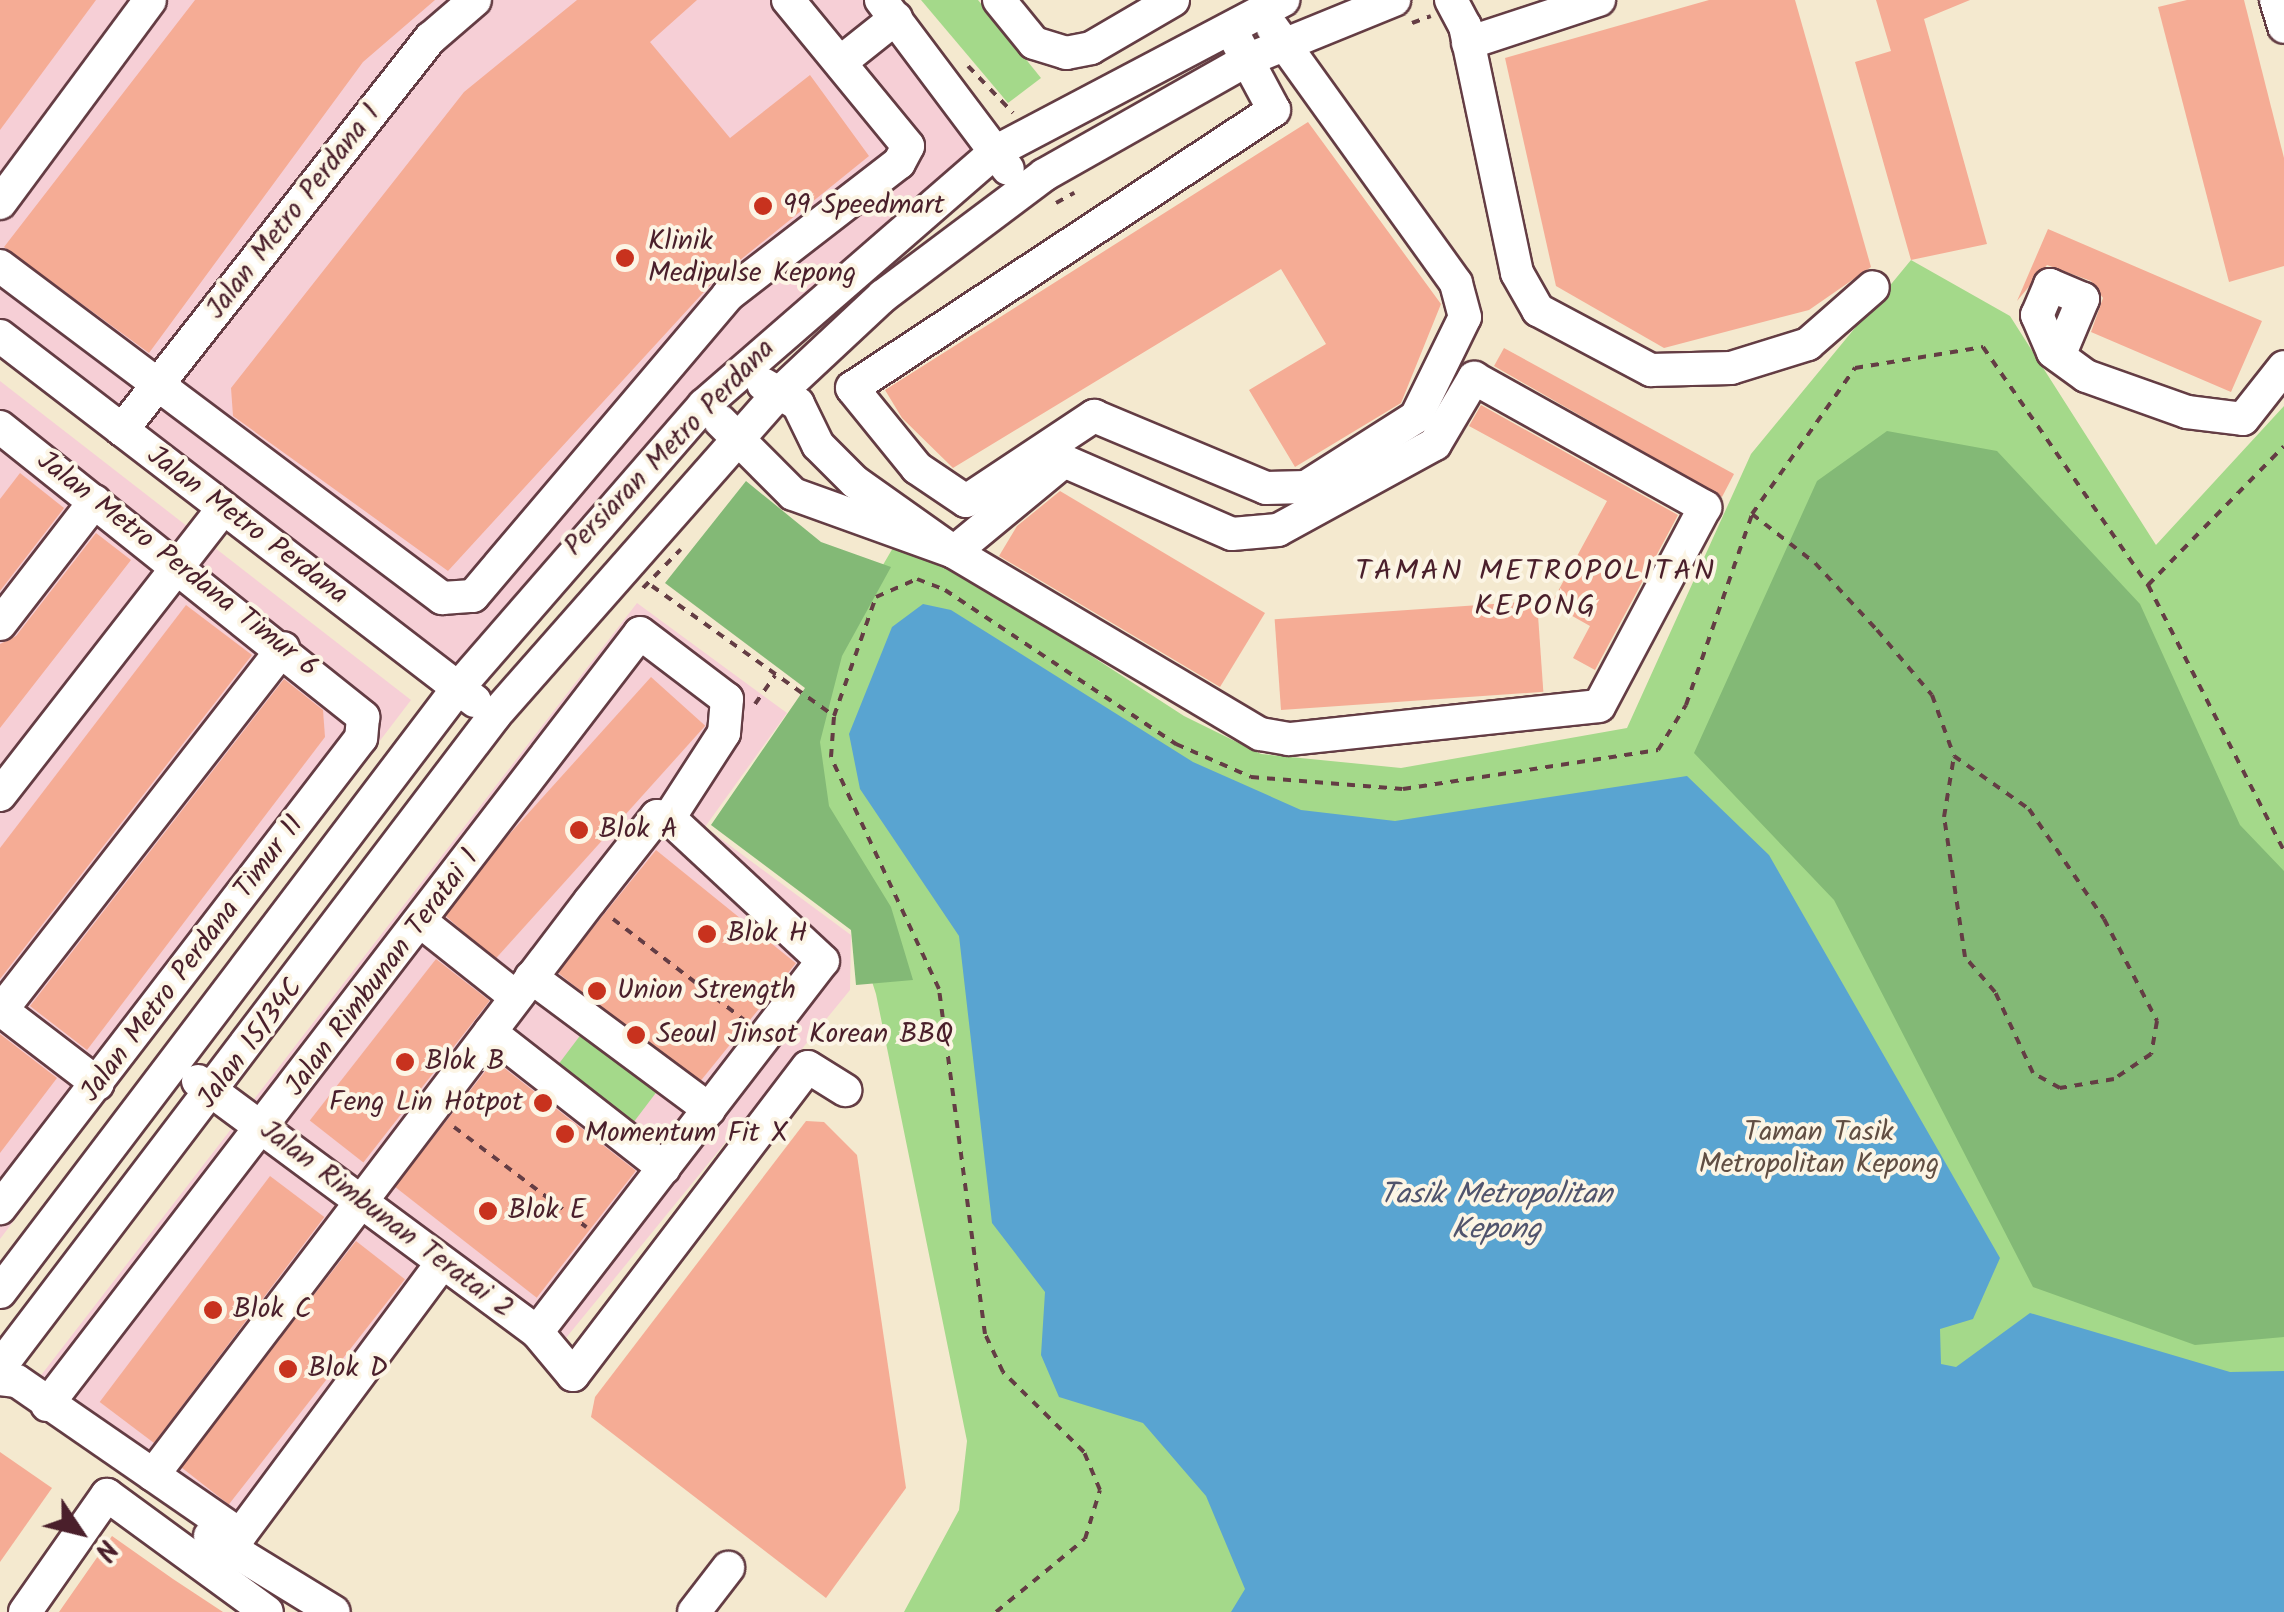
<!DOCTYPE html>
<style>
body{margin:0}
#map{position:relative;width:2284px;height:1612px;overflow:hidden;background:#f4e9cf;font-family:Kalam,sans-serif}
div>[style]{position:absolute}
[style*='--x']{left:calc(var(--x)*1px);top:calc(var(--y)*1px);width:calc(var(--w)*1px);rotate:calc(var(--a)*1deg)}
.built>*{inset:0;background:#f6cfd6}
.green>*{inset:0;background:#a4d98a;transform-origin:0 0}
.forest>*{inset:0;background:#83b976}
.water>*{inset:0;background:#59a4d1}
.building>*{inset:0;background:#f5ac95;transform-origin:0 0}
.path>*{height:4px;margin-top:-2px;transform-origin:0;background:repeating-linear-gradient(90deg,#643d44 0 8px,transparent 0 16px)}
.roads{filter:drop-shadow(2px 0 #643d44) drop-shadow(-2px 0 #643d44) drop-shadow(0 2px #643d44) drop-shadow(0 -2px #643d44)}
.minor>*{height:32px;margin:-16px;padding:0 16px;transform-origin:16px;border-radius:16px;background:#fff}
.dots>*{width:28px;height:28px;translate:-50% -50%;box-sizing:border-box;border:5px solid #fcf5e5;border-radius:50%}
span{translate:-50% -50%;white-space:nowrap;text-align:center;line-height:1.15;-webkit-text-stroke:8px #fcf5e5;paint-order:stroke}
.poi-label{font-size:28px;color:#4a1f2b}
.left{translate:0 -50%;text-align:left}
.right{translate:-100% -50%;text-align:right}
.street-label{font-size:28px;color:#4a1f2b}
.park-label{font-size:28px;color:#604e43}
.neighbourhood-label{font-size:30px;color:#4a1f2b;letter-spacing:2.5px}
.water-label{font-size:30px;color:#50546d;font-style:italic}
.north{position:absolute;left:30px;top:1482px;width:100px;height:100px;-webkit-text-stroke:8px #fcf5e5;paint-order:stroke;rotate:125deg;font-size:28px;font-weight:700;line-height:40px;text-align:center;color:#4a1f2b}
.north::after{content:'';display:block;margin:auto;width:35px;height:45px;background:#4a1f2b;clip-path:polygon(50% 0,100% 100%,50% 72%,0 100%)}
</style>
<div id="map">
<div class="built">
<i style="clip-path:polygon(0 0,864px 0,979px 150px,710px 378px,454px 672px,0 326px)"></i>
<i style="clip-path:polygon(0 381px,411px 700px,0 1239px)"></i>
<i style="clip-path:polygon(637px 603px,787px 713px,705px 827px,851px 935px,850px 990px,548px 1360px,446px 1287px,246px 1547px,25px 1396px)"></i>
</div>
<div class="green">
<i style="clip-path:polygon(921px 0,978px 0,1041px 78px,1008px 103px)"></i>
<i style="clip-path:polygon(1911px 260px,2010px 316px,2156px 545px,2284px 406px,2284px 1612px,904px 1612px,959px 1510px,967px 1441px,876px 994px,799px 756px,816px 680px,894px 546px,948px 563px,1184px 716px,1261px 754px,1401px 768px,1627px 728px,1751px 454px)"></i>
<i style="left:582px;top:1033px;width:95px;height:40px;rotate:37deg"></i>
</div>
<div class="forest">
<i style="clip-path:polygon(1887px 431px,1997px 451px,2140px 604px,2240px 825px,2284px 871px,2284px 1337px,2195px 1345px,2033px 1287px,1834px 900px,1694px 753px,1817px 481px)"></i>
<i style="clip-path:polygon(746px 481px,821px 542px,891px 567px,842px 656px,820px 742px,829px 806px,891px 907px,913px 980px,856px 985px,851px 930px,711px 825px,805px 688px,665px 583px)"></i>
</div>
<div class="water">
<i style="clip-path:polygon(923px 604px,951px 610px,1193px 762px,1301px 810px,1395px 821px,1687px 776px,1769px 855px,2000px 1258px,1973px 1319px,1940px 1329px,1941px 1364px,1956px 1367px,2030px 1313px,2230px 1372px,2284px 1371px,2284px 1612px,1231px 1612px,1245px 1589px,1206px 1496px,1143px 1423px,1059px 1397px,1041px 1355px,1045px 1292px,992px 1223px,959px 936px,860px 789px,849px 734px,892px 627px)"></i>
</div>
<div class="building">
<i style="clip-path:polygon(0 0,96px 0,0 130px)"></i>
<i style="clip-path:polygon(195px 0,435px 0,363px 62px,149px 353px,4px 247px)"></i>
<i style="clip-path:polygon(577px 0,697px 0,650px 42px,730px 138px,810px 75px,869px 156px,713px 282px,448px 571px,233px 416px,231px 388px,464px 92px)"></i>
<i style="clip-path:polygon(1709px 0,1795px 0,1871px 267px,1809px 310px,1664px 348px,1556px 286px,1505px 58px)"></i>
<i style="clip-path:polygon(1876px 0,1970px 0,1924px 19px,1987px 244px,1911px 260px,1855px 62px,1891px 51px)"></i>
<i style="clip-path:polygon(2187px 0,2244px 0,2284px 158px,2284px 266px,2229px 282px,2158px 7px)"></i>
<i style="clip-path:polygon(1308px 122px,1441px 304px,1401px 403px,1295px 467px,1249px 390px,1326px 344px,1281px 269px,953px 468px,902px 418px,885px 390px)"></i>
<i style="clip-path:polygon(2048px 229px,2262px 321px,2231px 392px,2091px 332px,2103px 298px,2091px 281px,2047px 265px,2017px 301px)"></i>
<i style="clip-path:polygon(1504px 348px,1734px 474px,1722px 497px,1494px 366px)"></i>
<i style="clip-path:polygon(1481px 405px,1678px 515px,1595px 670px,1573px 658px,1590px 626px,1551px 604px,1607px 501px,1469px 426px)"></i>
<i style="clip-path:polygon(20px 473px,64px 508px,0 591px,0 499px)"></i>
<i style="clip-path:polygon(1060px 491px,1265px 613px,1220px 687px,999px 556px,1017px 526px)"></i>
<i style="clip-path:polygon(96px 533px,131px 560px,0 728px,0 644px,16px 636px)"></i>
<i style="left:1537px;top:601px;width:91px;height:263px;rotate:86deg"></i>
<i style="clip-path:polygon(186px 605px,252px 655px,0 979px,0 848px)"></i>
<i style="left:651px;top:677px;width:73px;height:315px;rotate:42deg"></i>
<i style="clip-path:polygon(284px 679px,323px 710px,325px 737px,87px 1050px,30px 1006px)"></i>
<i style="left:656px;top:850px;width:180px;height:157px;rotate:39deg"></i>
<i style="left:436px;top:959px;width:68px;height:205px;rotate:38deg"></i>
<i style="clip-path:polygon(0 1034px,57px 1078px,0 1153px)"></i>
<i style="left:494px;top:1060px;width:180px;height:161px;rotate:38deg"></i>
<i style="clip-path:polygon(806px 1121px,824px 1122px,857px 1155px,906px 1488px,826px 1598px,591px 1417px,595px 1397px)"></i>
<i style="left:270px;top:1176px;width:68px;height:283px;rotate:37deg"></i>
<i style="left:356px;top:1241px;width:62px;height:286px;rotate:38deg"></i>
<i style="clip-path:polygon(0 1452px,52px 1488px,0 1562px)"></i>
<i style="clip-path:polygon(112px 1536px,173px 1579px,223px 1612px,59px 1612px)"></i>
</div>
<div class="path">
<i style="--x:1412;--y:23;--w:20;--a:-20"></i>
<i style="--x:968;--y:66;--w:65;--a:46.2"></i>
<i style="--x:1056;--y:203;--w:21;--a:-29"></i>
<i style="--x:1752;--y:514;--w:80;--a:37.9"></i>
<i style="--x:1815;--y:563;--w:91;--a:47.2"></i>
<i style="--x:1877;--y:630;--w:85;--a:49.8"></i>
<i style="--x:1932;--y:695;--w:65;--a:70.2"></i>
<i style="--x:1954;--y:756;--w:92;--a:35.2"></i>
<i style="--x:2029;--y:809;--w:133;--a:55.7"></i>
<i style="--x:2104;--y:919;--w:115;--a:62.5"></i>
<i style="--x:2157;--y:1021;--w:34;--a:100"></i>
<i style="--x:2151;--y:1054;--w:45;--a:146"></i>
<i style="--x:2114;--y:1079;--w:55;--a:170.5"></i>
<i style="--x:2060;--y:1088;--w:31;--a:-151"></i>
<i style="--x:2033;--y:1073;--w:89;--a:-115.1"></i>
<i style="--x:1995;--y:992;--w:46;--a:-130.6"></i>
<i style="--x:1965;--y:957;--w:142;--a:-98.5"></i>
<i style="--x:1944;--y:817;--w:62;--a:-80.7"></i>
<i style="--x:2148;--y:585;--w:299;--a:62.9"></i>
<i style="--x:652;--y:586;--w:224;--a:35.5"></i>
<i style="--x:643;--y:588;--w:54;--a:-45.7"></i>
<i style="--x:755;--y:704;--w:35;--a:-55"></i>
<i style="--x:613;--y:919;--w:165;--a:37.6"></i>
<i style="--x:454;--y:1127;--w:166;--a:37.1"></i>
<i style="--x:996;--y:1612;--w:115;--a:-39.4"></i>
<i style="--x:1085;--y:1539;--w:51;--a:-73"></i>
<i style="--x:1100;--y:1490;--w:41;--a:-112.8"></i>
<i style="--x:1084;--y:1452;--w:114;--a:-135.4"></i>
<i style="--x:1003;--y:1372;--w:42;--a:-115.3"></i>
<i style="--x:985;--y:1334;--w:348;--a:-97.6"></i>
<i style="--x:939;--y:989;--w:256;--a:-115"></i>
<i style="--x:831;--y:757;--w:41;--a:-85.8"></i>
<i style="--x:834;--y:716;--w:126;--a:-70.6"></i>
<i style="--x:876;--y:597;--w:45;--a:-23.7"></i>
<i style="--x:917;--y:579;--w:30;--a:21"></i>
<i style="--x:945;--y:590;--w:278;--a:33.7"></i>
<i style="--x:1176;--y:744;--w:82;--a:23.7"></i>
<i style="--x:1251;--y:777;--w:152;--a:4.5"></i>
<i style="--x:1403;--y:789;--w:258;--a:-8.7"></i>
<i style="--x:1658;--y:750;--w:53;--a:-58.1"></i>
<i style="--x:1686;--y:705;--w:202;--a:-70.9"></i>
<i style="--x:1752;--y:514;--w:179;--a:-54.8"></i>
<i style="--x:1855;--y:368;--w:130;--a:-9.3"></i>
<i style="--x:1983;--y:347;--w:290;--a:55.3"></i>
<i style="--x:2148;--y:585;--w:194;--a:-45.6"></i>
</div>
<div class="roads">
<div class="minor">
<i style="--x:881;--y:0;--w:211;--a:53.1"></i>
<i style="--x:999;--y:0;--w:55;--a:50.9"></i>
<i style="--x:1034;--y:43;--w:34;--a:17"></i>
<i style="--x:1066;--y:53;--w:25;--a:-11"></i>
<i style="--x:1091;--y:48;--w:95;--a:-30.3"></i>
<i style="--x:1451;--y:0;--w:30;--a:62"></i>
<i style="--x:1465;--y:26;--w:252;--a:78.1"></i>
<i style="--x:1517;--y:273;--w:43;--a:60.4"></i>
<i style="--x:1538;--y:310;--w:128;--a:28"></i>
<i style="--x:1651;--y:370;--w:80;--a:-1.4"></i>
<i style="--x:1731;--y:368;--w:81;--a:-17.3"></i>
<i style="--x:1808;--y:344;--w:86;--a:-41.2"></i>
<i style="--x:2276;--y:0;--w:28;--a:73"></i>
<i style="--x:1237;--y:41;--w:78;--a:61.8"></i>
<i style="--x:1274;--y:110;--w:505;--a:146.62"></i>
<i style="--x:852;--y:388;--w:103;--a:50.9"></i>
<i style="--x:917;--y:468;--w:59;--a:34"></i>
<i style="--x:966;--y:501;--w:154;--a:-33.6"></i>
<i style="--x:1094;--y:416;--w:186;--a:22.7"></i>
<i style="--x:1266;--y:488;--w:40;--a:-1.4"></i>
<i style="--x:1306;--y:487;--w:130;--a:-32.5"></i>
<i style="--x:1416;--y:417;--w:111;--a:-63.9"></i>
<i style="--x:1465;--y:317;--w:35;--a:-105"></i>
<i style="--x:1456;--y:283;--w:314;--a:-125.7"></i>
<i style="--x:1468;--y:43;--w:138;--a:-18.2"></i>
<i style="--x:842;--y:61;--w:69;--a:-38.5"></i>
<i style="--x:0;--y:203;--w:252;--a:-53.5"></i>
<i style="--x:0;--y:266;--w:553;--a:36.91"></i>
<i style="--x:442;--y:598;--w:31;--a:-4"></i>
<i style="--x:473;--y:596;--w:394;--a:-49.7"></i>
<i style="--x:728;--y:295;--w:216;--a:-37.7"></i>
<i style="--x:899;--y:163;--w:19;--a:-62"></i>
<i style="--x:908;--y:146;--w:189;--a:-129.4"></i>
<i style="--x:0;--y:336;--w:599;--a:37.54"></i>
<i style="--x:2059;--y:356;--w:62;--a:-67.2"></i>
<i style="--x:2083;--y:299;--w:36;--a:-157"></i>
<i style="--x:2050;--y:285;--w:33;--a:113"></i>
<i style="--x:2037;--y:315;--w:40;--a:66.6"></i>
<i style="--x:2053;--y:352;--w:41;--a:36"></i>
<i style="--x:2086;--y:376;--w:107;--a:19.6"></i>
<i style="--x:2187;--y:412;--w:56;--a:7.1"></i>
<i style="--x:2243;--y:419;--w:66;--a:-51.7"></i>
<i style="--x:1474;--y:378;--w:265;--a:29.2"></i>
<i style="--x:1705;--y:507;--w:225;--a:118"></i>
<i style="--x:1599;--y:706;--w:312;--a:173.9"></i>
<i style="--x:1289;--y:739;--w:29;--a:-170"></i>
<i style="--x:1260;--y:734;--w:356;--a:-149.3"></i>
<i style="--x:954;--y:552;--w:143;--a:-39.6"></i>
<i style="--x:1064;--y:461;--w:183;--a:23.5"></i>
<i style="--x:1232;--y:534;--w:46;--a:-5"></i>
<i style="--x:1278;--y:530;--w:179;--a:-28.7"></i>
<i style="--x:1435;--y:444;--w:77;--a:-59.4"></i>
<i style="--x:720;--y:421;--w:103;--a:45"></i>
<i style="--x:793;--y:494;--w:171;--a:19.8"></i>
<i style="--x:954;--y:552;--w:121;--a:-144.7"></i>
<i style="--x:855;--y:482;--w:52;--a:-135"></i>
<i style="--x:818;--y:445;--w:46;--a:-116"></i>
<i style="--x:798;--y:404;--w:40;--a:-150.3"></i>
<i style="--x:0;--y:427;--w:465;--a:38.6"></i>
<i style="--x:363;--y:717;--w:21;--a:95"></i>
<i style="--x:361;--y:738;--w:593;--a:127.53"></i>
<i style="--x:122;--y:430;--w:499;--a:-51.8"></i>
<i style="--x:431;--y:38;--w:58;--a:-40.8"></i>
<i style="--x:0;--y:624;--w:155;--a:-52.3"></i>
<i style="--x:0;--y:795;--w:363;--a:-52.1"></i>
<i style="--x:420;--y:921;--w:122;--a:38.4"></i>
<i style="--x:531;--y:977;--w:222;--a:36.6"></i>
<i style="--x:0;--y:1009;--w:123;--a:37.4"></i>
<i style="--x:0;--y:1012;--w:461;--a:-52.1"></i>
<i style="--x:490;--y:1032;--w:221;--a:38"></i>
<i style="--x:198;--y:1081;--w:422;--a:36.5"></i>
<i style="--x:537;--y:1332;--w:468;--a:-52.4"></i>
<i style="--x:823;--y:961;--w:210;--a:-137.1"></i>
<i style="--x:0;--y:1292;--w:758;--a:-52.83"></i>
<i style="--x:458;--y:688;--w:375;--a:-49"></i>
<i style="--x:704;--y:405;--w:386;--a:-41"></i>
<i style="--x:995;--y:152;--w:326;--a:-27.8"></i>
<i style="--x:537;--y:1332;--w:56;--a:50.1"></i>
<i style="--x:573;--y:1375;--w:387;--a:-52.7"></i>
<i style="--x:808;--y:1067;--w:44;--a:31.9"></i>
<i style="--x:0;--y:1367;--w:819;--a:-52.79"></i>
<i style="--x:495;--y:715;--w:424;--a:-48.6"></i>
<i style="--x:775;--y:397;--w:148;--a:-43.1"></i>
<i style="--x:883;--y:296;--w:201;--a:-36.9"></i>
<i style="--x:1044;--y:175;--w:233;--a:-29.5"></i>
<i style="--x:1247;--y:60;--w:159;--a:-22.2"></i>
<i style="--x:0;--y:1379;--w:17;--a:7"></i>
<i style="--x:17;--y:1381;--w:271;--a:34.6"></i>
<i style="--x:240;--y:1535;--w:339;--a:-53.4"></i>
<i style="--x:47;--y:1405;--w:973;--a:-52.47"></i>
<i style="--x:640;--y:633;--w:109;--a:37.2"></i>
<i style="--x:727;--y:699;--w:34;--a:95"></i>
<i style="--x:724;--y:733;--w:101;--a:122.9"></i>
<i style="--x:153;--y:1475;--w:721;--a:-52.72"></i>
<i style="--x:590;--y:901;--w:108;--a:-51.8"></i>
<i style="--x:657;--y:816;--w:12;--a:9"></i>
<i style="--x:210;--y:1536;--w:145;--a:31.5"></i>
<i style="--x:25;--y:1612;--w:143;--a:-55"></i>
<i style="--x:107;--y:1495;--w:198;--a:36.2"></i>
<i style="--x:694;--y:1612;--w:56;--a:-52.3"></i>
</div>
</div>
<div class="dots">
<i style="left:763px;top:206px;background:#c8321e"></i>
<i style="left:625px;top:258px;background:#c8321e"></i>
<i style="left:579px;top:830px;background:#c8321e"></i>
<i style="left:707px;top:934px;background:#c8321e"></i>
<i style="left:597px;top:991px;background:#c8321e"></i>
<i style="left:636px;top:1035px;background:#c8321e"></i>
<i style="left:405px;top:1062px;background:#c8321e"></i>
<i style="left:543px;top:1103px;background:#c8321e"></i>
<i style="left:565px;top:1134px;background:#c8321e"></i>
<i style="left:488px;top:1211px;background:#c8321e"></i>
<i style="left:213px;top:1310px;background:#c8321e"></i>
<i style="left:288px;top:1369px;background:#c8321e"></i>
</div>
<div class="poi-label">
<span class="left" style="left:783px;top:206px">99 Speedmart</span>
<span class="left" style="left:648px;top:258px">Klinik<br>Medipulse Kepong</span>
<span class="left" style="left:599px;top:830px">Blok A</span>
<span class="left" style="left:727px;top:934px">Blok H</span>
<span class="left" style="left:617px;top:991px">Union Strength</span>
<span class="left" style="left:656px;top:1035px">Seoul Jinsot Korean BBQ</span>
<span class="left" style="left:425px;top:1062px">Blok B</span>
<span class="right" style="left:523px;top:1103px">Feng Lin Hotpot</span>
<span class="left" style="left:585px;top:1134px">Momentum Fit X</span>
<span class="left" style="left:508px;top:1211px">Blok E</span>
<span class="left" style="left:233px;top:1310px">Blok C</span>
<span class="left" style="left:308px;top:1369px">Blok D</span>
</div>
<div class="street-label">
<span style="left:294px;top:212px;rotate:-52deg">Jalan Metro Perdana 1</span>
<span style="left:670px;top:448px;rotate:-46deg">Persiaran Metro Perdana</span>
<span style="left:247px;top:526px;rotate:37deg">Jalan Metro Perdana</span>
<span style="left:177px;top:565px;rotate:38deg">Jalan Metro Perdana Timur 6</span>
<span style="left:193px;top:959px;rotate:-53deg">Jalan Metro Perdana Timur 11</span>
<span style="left:383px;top:973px;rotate:-53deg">Jalan Rimbunan Teratai 1</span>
<span style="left:251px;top:1044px;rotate:-53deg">Jalan 15/34C</span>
<span style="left:386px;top:1220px;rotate:37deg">Jalan Rimbunan Teratai 2</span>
</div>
<div class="park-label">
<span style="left:1819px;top:1149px">Taman Tasik<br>Metropolitan Kepong</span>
</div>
<div class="neighbourhood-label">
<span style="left:1536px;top:589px">TAMAN METROPOLITAN<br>KEPONG</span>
</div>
<div class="water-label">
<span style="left:1496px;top:1212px">Tasik Metropolitan<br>Kepong</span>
</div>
<div class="north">N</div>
</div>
